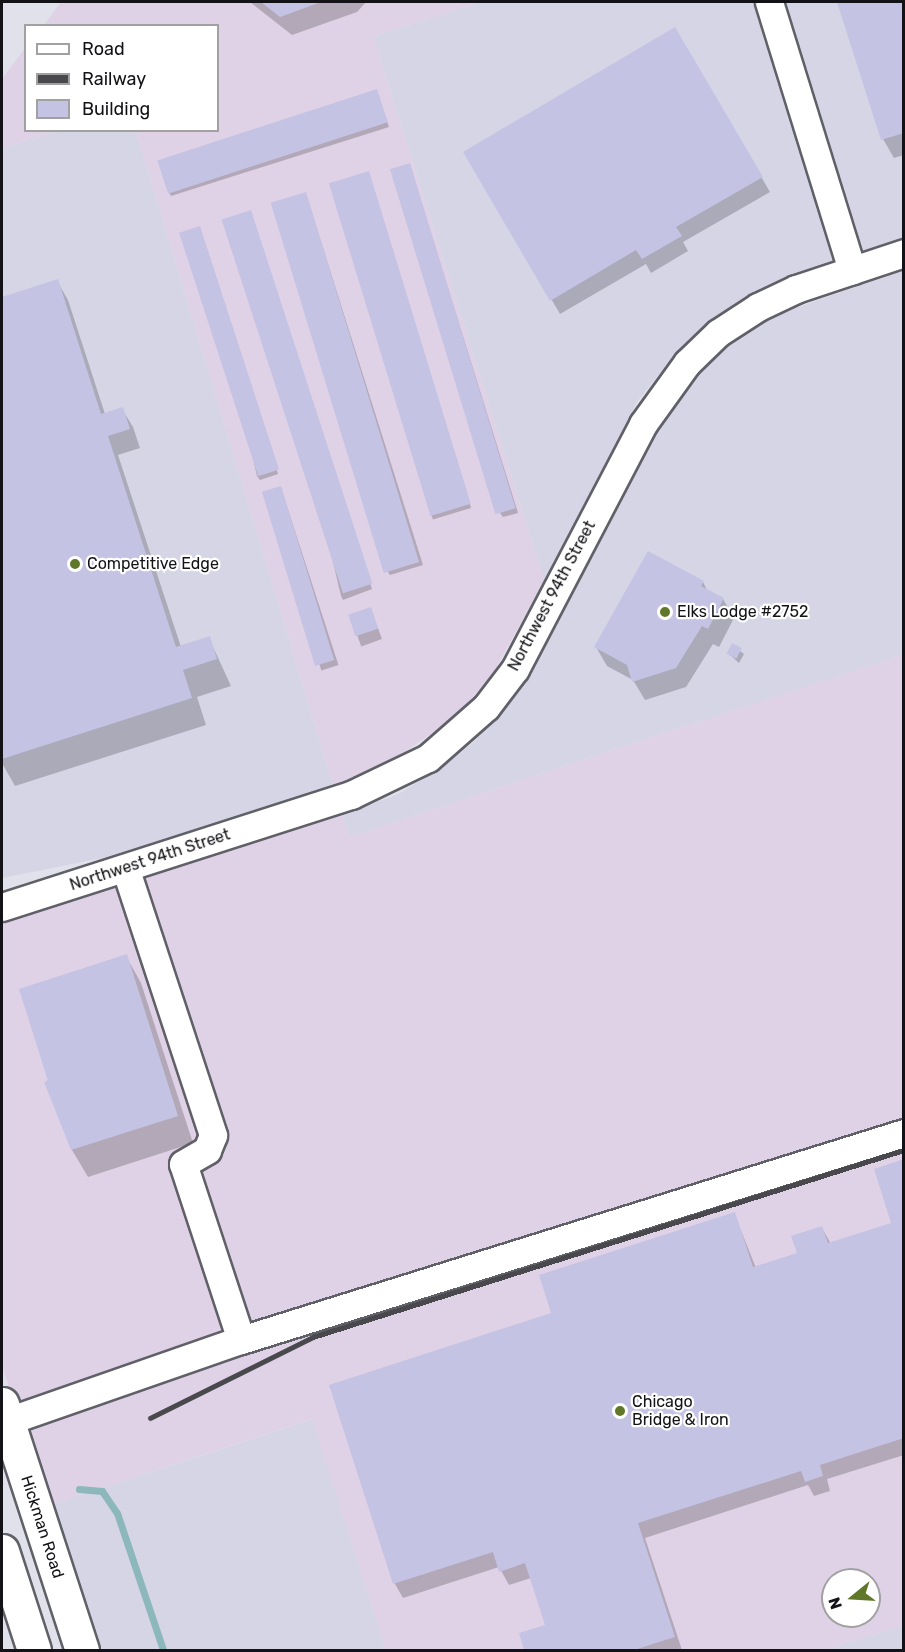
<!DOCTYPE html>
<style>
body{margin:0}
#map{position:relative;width:905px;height:1652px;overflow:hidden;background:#e1e1eb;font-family:Rubik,sans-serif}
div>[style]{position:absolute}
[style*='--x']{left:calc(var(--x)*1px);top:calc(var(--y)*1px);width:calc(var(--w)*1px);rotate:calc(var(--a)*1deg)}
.built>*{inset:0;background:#d5d5e6}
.industrial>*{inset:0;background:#e0d2e6}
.shadow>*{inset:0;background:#0003;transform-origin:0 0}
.stream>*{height:7px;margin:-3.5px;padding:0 3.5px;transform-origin:3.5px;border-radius:3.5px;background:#8cb7bb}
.building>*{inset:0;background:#c4c3e4;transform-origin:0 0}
.roads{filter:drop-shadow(2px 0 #606068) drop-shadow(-2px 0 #606068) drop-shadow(0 2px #606068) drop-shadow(0 -2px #606068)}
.minor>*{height:27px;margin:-13.5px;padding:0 13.5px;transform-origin:13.5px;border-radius:13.5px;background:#fff}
.major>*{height:33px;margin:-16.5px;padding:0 16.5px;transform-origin:16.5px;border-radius:16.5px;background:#fff}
.rail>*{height:4.5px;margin:-2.25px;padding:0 2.25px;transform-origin:2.25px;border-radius:2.25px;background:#48484d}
.dots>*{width:16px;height:16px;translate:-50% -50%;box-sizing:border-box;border:3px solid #fff;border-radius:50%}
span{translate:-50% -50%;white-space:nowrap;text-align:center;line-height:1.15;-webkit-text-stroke:4.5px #fff;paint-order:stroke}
.poi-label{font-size:16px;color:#131317}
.left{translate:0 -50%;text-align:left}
.street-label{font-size:16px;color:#131317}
.frame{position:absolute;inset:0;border:3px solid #131317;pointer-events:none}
.legend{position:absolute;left:24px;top:24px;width:195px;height:108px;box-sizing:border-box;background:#fff;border:2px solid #a1a1a2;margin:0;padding:8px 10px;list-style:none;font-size:18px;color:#131317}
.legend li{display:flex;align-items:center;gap:12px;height:30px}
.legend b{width:30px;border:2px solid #a1a1a2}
.north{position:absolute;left:821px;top:1568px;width:60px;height:60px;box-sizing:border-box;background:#fff;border:2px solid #a1a1a2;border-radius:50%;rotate:252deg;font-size:16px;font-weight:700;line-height:24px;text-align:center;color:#131317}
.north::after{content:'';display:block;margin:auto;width:21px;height:27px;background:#607729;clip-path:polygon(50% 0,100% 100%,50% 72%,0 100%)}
</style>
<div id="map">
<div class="built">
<i style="clip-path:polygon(480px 2px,903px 2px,903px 238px,781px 279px,753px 292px,698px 331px,674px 355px,637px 402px,544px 580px,373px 36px)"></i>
<i style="clip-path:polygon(58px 131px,136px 131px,333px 785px,107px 857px,2px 878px,2px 148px)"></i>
<i style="clip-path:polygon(903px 271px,903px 655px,349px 837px,342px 815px,398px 794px,442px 768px,474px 742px,519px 692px,665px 417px,695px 377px,735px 341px,778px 314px)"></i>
<i style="clip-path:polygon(313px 1419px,386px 1650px,96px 1650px,47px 1506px)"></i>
<i style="clip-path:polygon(903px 1625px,903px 1650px,826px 1650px)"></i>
</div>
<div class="industrial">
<i style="clip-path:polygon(61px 2px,480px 2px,373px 36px,544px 580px,495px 670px,458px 715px,399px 756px,345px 781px,333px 785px,136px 131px,218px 130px,218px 26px,43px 26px)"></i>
<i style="clip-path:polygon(25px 48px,26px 130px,58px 131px,2px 148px,2px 79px)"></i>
<i style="clip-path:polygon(evenodd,903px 655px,903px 1625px,826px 1650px,386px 1650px,312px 1419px,47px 1506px,2px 1365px,2px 923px,342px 815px,349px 837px,903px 655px,833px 1580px,869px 1580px,869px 1616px,833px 1616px,833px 1580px)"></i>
</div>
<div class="shadow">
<i style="clip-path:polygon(250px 2px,366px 2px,357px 12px,292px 35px)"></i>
<i style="clip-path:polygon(839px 2px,904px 2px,904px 155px,894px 158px,883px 139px)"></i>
<i style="clip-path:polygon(675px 29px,770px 192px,683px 242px,688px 251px,651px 273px,646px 264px,560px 314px,465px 152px)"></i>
<i style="clip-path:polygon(378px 95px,389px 127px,171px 196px,169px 192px)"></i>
<i style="clip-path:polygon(411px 169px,518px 513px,503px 517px,500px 513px)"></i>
<i style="left:370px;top:177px;width:346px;height:40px;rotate:73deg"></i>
<i style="clip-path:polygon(306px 194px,423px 565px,390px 575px,387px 571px)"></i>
<i style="clip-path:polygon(250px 211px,372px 589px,343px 600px,341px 596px)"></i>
<i style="clip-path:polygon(201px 232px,278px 474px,260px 480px,257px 476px)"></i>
<i style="clip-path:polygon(57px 281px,68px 300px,105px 414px,122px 409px,133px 427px,140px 448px,118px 455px,181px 647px,209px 638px,231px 686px,197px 697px,206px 725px,15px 786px,2px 763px,2px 299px)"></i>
<i style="left:281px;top:488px;width:186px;height:18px;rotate:72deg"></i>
<i style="clip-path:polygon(703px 582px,708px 592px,723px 599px,734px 618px,719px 647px,713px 644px,686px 687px,645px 700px,633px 680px,607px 666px,596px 647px)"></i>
<i style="left:371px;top:609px;width:32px;height:22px;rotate:70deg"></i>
<i style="clip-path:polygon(732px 645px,744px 654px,739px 663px,728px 653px)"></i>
<i style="clip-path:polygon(126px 956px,141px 983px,193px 1143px,88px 1177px,72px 1150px,46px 1083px)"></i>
<i style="clip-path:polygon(904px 1161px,904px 1455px,827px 1479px,830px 1491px,814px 1496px,808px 1485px,645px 1538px,682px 1650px,526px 1650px,521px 1634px,547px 1626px,531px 1578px,509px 1585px,499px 1567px,403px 1598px,395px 1584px,331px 1386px,553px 1314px,734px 1213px,756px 1268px,799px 1254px,822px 1228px,831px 1244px,893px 1224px)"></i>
</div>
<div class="stream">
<i style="--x:79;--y:1489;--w:23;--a:5"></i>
<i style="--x:102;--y:1491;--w:27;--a:56"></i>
<i style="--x:117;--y:1513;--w:145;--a:71.4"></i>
</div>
<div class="building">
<i style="clip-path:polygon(261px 2px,321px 2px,280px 17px)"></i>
<i style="clip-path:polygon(837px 2px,904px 2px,904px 133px,881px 140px)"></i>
<i style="clip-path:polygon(675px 27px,763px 177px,676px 227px,682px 236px,642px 259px,636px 250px,550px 301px,463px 152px)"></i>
<i style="left:377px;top:89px;width:35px;height:231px;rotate:72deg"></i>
<i style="left:410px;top:163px;width:361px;height:21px;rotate:73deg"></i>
<i style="left:369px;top:171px;width:348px;height:42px;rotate:73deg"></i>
<i style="left:306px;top:192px;width:387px;height:37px;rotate:73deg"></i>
<i style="left:251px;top:210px;width:393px;height:31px;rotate:72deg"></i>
<i style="left:200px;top:226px;width:256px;height:22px;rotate:72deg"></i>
<i style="clip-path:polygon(58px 279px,101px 414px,123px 407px,130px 429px,108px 436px,176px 647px,210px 636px,217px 659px,183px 670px,192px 698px,2px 759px,2px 297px)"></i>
<i style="left:281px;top:486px;width:182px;height:20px;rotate:73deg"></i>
<i style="clip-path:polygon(648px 551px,704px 581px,701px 586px,724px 598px,708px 629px,702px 626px,676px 668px,632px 682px,627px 665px,594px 647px)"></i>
<i style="left:371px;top:607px;width:23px;height:24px;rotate:72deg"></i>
<i style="left:732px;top:643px;width:11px;height:12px;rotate:27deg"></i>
<i style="clip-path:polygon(127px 954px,178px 1116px,71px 1150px,44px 1082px,48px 1081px,19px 989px)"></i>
<i style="clip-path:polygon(904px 1159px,904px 1438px,820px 1465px,823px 1476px,805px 1482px,801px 1471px,638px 1523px,675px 1637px,634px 1650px,524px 1650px,519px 1633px,545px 1625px,525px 1563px,499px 1572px,493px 1552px,393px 1584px,329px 1385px,551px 1313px,539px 1275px,735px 1212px,753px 1267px,797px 1253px,791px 1236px,822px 1226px,828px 1243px,891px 1223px,874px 1169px)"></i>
</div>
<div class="roads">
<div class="minor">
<i style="--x:769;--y:2;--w:281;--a:72.8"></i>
<i style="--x:2;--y:907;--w:367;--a:-17.8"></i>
<i style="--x:351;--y:795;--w:85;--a:-25.7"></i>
<i style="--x:428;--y:758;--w:77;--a:-41.3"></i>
<i style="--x:486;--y:707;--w:48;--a:-52.7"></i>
<i style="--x:515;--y:669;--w:276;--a:-62.4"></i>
<i style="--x:643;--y:424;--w:75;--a:-54.2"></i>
<i style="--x:687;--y:363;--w:43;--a:-44.1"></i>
<i style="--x:718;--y:333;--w:48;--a:-33"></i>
<i style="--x:758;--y:307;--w:42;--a:-25.3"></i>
<i style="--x:796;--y:289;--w:114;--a:-18.4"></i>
<i style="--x:241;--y:1340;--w:695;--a:-17.34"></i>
<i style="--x:2;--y:1423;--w:253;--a:-19.2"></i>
<i style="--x:241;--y:1340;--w:185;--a:-108.2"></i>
<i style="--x:183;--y:1164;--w:28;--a:-30"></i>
<i style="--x:207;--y:1150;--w:16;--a:-68"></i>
<i style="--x:213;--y:1135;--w:281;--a:-108.2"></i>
</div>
<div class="major">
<i style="--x:2;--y:1404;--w:259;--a:72"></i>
<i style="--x:2;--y:1551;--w:104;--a:72.1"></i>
</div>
</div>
<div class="rail">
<i style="--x:150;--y:1418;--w:182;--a:-26.4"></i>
<i style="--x:313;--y:1337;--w:620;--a:-17.56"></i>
</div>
<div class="dots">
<i style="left:75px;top:564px;background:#607729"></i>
<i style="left:665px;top:612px;background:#607729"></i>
<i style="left:620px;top:1411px;background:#607729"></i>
</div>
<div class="poi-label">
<span class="left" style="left:87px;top:564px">Competitive Edge</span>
<span class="left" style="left:677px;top:612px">Elks Lodge #2752</span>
<span class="left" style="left:632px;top:1411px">Chicago<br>Bridge &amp; Iron</span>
</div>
<div class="street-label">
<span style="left:552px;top:596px;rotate:-62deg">Northwest 94th Street</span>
<span style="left:150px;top:860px;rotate:-18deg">Northwest 94th Street</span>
<span style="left:42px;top:1527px;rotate:72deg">Hickman Road</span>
</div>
<div class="frame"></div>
<ul class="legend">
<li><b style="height:8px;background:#fff"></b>Road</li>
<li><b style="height:8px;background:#48484d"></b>Railway</li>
<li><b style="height:16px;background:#c4c3e4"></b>Building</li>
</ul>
<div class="north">N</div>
</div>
